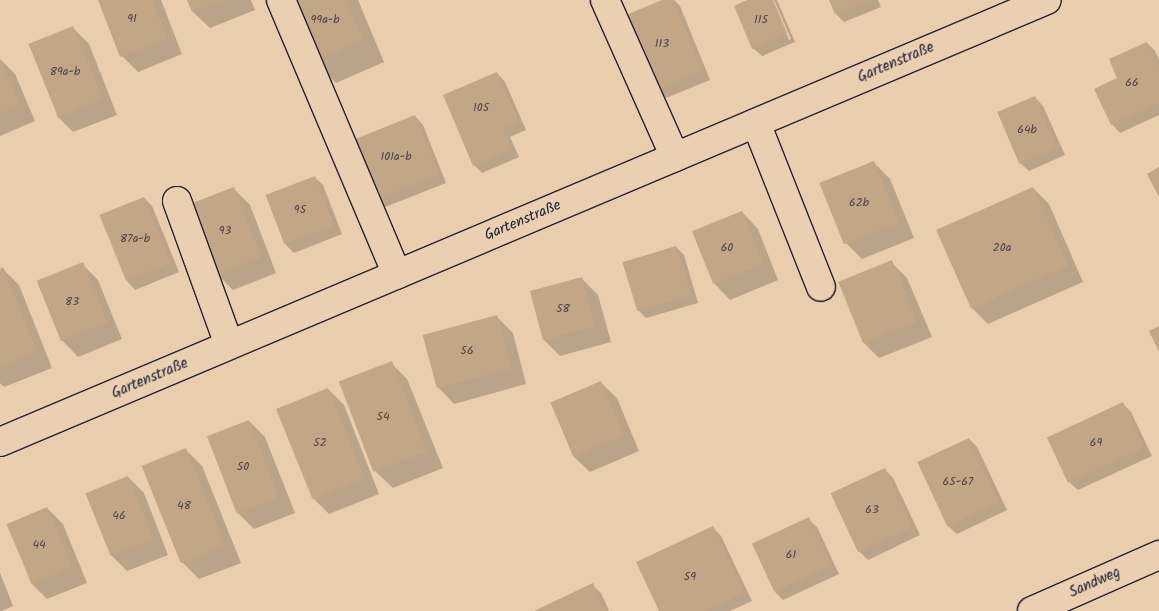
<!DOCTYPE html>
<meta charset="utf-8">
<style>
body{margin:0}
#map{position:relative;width:1159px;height:611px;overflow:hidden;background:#e9cdac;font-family:Kalam,sans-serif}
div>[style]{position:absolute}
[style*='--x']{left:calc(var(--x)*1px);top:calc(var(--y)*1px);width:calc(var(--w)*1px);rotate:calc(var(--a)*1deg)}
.shadow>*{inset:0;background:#0003}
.building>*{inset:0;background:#c3a686;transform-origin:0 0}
.roads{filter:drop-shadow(1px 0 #22223b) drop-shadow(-1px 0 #22223b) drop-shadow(0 1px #22223b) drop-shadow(0 -1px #22223b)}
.minor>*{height:28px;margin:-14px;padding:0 14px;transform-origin:14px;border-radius:14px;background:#ead0b1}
span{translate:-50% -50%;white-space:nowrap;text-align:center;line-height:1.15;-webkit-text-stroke:4px #ead0b1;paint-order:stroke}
.number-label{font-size:12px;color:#4a434e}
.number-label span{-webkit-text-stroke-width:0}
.street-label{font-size:15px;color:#22223b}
</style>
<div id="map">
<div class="shadow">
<i style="clip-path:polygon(101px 0,161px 0,182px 54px,138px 72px,122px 56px)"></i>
<i style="clip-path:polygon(189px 0,251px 0,255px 10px,210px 28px,193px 12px)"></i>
<i style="clip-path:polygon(288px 0,358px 0,384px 62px,336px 83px,314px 61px)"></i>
<i style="clip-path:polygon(665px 0,674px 0,680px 6px,710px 80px,661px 100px,653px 92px)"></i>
<i style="clip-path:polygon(750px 0,772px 0,789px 40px,791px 39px,774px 0,777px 0,795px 42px,762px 56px,753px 48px)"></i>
<i style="clip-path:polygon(831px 0,878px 0,881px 7px,844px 22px,836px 14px)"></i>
<i style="clip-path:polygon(73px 28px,89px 44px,117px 115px,73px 132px,57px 116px)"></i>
<i style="clip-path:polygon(1147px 43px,1155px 51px,1159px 60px,1159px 115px,1120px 133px,1112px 124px,1119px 79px)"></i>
<i style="clip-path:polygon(0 59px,15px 74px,35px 121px,0 136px)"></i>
<i style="clip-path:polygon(497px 73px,505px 82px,526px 130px,510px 137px,519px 157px,482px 173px,474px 165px)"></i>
<i style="clip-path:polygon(1035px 97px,1043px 106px,1065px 155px,1029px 171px,1020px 163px,999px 113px)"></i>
<i style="clip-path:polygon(415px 116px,423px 125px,446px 183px,385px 207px,377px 199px)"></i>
<i style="clip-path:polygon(874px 163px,890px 179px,914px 238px,862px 259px,846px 243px)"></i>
<i style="clip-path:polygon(314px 177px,323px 185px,342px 234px,294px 253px,286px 245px)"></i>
<i style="clip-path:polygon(1033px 188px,1049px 204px,1083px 282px,988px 324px,972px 308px)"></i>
<i style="clip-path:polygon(234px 189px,250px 205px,276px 273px,233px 290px,217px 274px)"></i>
<i style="clip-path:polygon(144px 198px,152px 206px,179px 272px,135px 290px,127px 281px)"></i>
<i style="clip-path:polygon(742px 212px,758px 229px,778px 280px,730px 300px,714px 283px)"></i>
<i style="clip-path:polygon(676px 247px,684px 255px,698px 303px,646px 318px,638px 310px,624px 262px)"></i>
<i style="clip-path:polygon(891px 262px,907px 278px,932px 337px,879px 358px,863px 342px)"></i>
<i style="clip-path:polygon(82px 264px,98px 280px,122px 339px,78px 357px,62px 340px)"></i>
<i style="clip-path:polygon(3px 269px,19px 285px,52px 368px,4px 387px,0 383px,0 270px)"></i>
<i style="clip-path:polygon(582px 279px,598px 295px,611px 342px,560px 356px,544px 340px,531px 293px)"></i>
<i style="clip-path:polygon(497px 317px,513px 333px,526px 384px,454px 404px,438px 387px)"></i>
<i style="clip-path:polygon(391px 363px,407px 379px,443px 468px,393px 488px,376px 472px)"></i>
<i style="clip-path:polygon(600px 382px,617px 398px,639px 451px,590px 472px,573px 456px,552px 403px)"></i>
<i style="clip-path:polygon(328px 389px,344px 405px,379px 494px,329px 514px,313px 498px)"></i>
<i style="clip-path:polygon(1123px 404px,1131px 412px,1152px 456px,1078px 490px,1069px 482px)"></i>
<i style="clip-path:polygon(249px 421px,265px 437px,295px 513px,254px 529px,238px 513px,209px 437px)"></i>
<i style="clip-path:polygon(969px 439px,977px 447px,1007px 510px,957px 534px,948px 526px)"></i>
<i style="clip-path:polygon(186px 450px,202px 466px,241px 563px,199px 579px,183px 563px)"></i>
<i style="clip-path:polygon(885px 470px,893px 478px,920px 535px,868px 560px,860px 552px,833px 495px)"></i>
<i style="clip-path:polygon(128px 477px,144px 493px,168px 555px,127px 571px,111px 555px)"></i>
<i style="clip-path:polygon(47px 508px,63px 524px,87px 583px,47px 599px,31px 583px,8px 524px)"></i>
<i style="clip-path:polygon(808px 519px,817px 527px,839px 574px,783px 600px,775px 592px)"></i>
<i style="clip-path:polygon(713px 528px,721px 536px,752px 601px,730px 611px,661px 611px)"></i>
<i style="clip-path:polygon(0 573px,13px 606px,2px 611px,0 611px)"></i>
<i style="clip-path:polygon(592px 585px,601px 593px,609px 611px,537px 611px)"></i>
</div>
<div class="building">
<i style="clip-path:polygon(98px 0,152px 0,167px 38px,120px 57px)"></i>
<i style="clip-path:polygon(187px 0,223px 0,192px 12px)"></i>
<i style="clip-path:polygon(287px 0,346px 0,363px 40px,313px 61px)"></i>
<i style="clip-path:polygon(662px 0,673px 0,703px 71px,652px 92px,621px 17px)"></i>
<i style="clip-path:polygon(747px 0,773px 0,787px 33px,752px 49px,734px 6px)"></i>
<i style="clip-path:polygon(829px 0,871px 0,835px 14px)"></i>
<i style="left:73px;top:26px;width:79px;height:48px;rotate:68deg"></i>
<i style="clip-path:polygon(1147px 42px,1159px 67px,1159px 103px,1111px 125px,1094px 89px,1117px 78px,1109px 59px)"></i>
<i style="clip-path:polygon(0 59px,20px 105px,0 113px)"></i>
<i style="clip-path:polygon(497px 72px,519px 122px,503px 128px,511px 149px,473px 166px,443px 95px)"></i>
<i style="left:1035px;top:96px;width:56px;height:41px;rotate:67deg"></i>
<i style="left:415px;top:115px;width:64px;height:67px;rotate:68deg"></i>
<i style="left:874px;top:161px;width:66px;height:59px;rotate:68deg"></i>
<i style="clip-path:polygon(1159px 167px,1159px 197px,1147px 174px)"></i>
<i style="left:315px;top:176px;width:53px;height:53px;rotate:69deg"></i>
<i style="left:234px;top:187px;width:75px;height:48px;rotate:69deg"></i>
<i style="left:1033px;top:187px;width:86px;height:106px;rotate:66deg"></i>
<i style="left:144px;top:197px;width:71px;height:48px;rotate:68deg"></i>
<i style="left:742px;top:211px;width:57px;height:54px;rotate:68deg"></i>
<i style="left:676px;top:246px;width:51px;height:56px;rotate:73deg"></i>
<i style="left:892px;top:260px;width:66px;height:58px;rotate:68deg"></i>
<i style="left:83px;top:262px;width:65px;height:50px;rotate:68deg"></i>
<i style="clip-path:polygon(3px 267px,37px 352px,0 367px,0 269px)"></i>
<i style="left:582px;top:277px;width:51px;height:54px;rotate:75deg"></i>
<i style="left:497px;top:315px;width:55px;height:77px;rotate:75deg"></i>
<i style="clip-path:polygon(1159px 326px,1159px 352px,1149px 331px)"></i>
<i style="left:392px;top:361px;width:97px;height:57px;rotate:69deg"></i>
<i style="left:601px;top:381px;width:59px;height:55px;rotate:67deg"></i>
<i style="left:328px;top:388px;width:97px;height:56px;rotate:68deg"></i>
<i style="left:1123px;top:402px;width:50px;height:84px;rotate:65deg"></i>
<i style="left:249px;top:420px;width:83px;height:45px;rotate:69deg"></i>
<i style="left:969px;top:438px;width:71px;height:57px;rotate:65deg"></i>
<i style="left:186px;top:448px;width:105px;height:48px;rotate:68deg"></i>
<i style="left:885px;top:468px;width:65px;height:60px;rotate:65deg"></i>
<i style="left:128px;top:476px;width:68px;height:46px;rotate:68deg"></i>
<i style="left:47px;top:507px;width:65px;height:44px;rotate:67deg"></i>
<i style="left:809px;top:517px;width:53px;height:63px;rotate:65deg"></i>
<i style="clip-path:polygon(713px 526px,744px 593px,705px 611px,659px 611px,636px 562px)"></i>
<i style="clip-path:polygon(593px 583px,606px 611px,534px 611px)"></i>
</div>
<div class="roads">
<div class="minor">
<i style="--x:281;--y:0;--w:298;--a:67.1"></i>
<i style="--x:605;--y:0;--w:172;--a:66"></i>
<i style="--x:756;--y:123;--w:176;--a:68.4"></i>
<i style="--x:177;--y:201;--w:153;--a:70.1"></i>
<i style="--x:0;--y:442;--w:1136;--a:-22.89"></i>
<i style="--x:1032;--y:611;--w:139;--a:-23.8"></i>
</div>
</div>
<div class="number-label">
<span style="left:132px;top:19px">91</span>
<span style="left:325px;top:20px">99a-b</span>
<span style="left:761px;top:20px">115</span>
<span style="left:662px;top:44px">113</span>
<span style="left:65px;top:72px">89a-b</span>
<span style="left:1132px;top:83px">66</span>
<span style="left:481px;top:108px">105</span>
<span style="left:1027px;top:130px">64b</span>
<span style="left:396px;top:157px">101a-b</span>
<span style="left:859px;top:203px">62b</span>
<span style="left:300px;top:210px">95</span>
<span style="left:225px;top:231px">93</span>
<span style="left:135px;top:239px">87a-b</span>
<span style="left:727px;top:248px">60</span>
<span style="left:1002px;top:248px">20a</span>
<span style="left:72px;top:302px">83</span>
<span style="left:563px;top:309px">58</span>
<span style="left:467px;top:351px">56</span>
<span style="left:383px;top:417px">54</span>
<span style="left:320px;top:443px">52</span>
<span style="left:1096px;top:443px">69</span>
<span style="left:243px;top:467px">50</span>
<span style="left:958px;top:482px">65-67</span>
<span style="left:184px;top:506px">48</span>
<span style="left:872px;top:510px">63</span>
<span style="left:119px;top:516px">46</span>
<span style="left:39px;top:545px">44</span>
<span style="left:791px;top:555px">61</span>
<span style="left:690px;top:577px">59</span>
</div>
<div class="street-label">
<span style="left:896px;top:63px;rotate:-23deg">Gartenstraße</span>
<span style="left:523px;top:221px;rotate:-23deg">Gartenstraße</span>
<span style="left:150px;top:379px;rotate:-23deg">Gartenstraße</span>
<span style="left:1095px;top:583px;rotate:-24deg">Sandweg</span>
</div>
</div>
